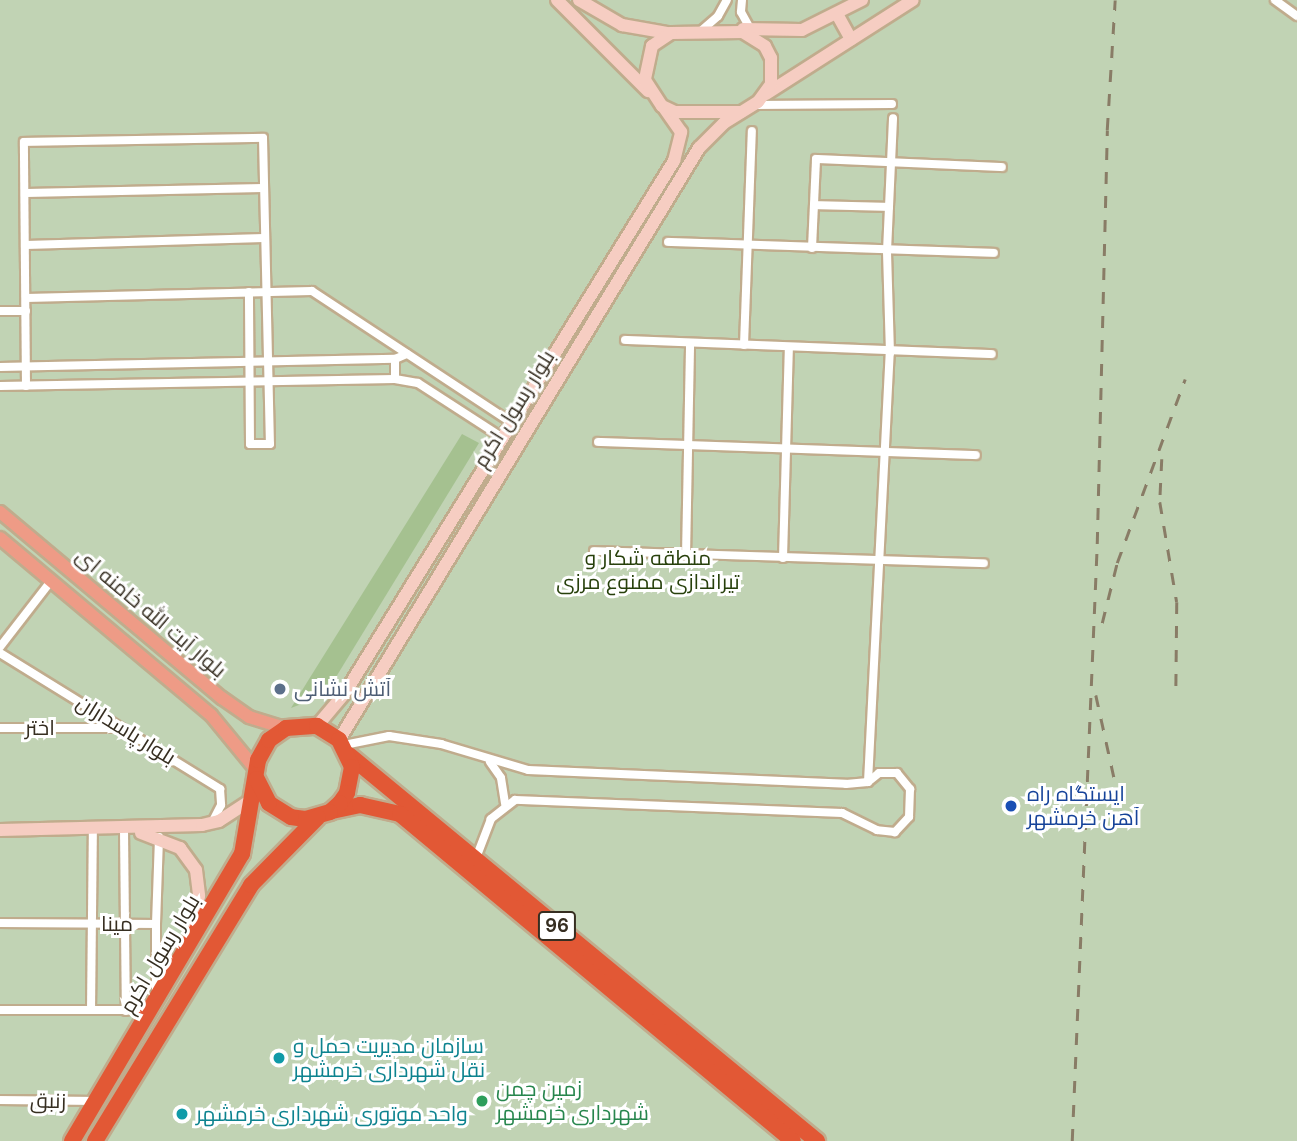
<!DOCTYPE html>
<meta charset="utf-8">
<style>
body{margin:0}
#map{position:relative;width:1297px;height:1141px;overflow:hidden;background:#f8e3c2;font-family:"DM Sans",Cairo,sans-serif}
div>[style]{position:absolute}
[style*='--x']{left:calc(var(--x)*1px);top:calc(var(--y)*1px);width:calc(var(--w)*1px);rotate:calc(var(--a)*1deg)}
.green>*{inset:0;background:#c1d3b4;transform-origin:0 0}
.forest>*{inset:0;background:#a5c190}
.roads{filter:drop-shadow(2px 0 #c0ac8d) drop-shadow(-2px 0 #c0ac8d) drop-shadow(0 2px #c0ac8d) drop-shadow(0 -2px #c0ac8d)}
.street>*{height:8px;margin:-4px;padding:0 4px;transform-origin:4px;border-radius:4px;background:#fff}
.secondary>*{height:12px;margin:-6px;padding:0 6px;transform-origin:6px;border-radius:6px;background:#f6cdc2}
.primary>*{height:12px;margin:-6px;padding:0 6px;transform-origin:6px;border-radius:6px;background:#ee9b86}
.highway>*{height:16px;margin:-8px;padding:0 8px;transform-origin:8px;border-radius:8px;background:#e25835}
.rail>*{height:2.5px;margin-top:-1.25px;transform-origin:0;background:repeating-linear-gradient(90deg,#897c66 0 12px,transparent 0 24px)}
.dots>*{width:19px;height:19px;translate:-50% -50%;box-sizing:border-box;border:4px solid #fff;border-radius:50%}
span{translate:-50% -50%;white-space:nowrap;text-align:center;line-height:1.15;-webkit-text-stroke:6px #fff;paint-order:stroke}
.shield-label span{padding:2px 5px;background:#fff;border:2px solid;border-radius:5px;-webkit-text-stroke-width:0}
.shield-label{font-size:19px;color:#362e21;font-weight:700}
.street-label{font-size:21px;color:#362e21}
.park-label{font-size:21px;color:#27400b}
.service-label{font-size:21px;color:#4e5e75}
.left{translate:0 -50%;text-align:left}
.transit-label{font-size:21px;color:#164399}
.culture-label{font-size:21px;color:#0d838f}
.leisure-label{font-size:21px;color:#27864d}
</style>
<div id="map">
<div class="green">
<i style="left:0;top:0;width:1297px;height:1141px"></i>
</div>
<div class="forest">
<i style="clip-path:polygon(462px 434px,479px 443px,325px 695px,291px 708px)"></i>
</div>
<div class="roads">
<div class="street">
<i style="--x:742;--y:0;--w:12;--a:95"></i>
<i style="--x:741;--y:12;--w:21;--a:61"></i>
<i style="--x:1275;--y:0;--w:27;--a:36"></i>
<i style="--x:702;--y:30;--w:21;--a:-41"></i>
<i style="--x:718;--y:16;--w:18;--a:-61"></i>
<i style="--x:753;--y:105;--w:139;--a:-0.4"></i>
<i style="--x:26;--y:193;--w:237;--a:-1.2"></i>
<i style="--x:814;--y:205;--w:75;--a:1.5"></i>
<i style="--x:668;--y:242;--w:326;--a:1.9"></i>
<i style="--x:26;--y:245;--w:238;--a:-1.7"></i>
<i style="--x:812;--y:248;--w:89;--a:-87.4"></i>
<i style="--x:816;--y:159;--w:186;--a:2.5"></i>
<i style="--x:26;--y:298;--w:286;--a:-1.4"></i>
<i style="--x:312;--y:291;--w:240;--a:33.4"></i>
<i style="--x:0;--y:311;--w:26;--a:0"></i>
<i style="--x:625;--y:340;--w:367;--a:2.2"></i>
<i style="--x:744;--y:345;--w:214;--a:-87.9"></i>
<i style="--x:395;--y:359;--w:20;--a:90"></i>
<i style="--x:0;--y:367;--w:395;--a:-1.2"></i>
<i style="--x:395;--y:359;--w:13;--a:-23"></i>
<i style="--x:0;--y:386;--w:395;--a:-1"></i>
<i style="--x:395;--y:379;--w:23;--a:10"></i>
<i style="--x:418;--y:383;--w:101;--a:32.9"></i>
<i style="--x:26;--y:386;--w:244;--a:-90.5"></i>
<i style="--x:24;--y:142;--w:239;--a:-1"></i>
<i style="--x:263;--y:138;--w:306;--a:88.7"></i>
<i style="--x:270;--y:444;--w:20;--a:180"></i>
<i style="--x:250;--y:444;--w:152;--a:-90.4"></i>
<i style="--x:598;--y:442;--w:378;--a:2"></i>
<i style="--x:594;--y:551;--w:390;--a:1.8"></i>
<i style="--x:686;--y:556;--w:213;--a:-88.9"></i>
<i style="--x:783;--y:558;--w:210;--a:-88.4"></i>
<i style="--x:0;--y:647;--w:83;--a:-52.3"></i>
<i style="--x:0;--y:653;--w:259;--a:31.7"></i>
<i style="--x:220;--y:789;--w:16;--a:86"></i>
<i style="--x:221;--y:805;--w:20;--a:117"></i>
<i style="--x:0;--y:728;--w:119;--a:0"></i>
<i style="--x:344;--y:745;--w:46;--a:-11.3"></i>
<i style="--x:389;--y:736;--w:53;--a:8.7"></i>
<i style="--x:441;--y:744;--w:91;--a:16.6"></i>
<i style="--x:528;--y:770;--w:318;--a:2.5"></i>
<i style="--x:846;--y:784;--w:22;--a:-5"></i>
<i style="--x:868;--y:782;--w:14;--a:-39"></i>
<i style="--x:879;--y:773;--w:18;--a:0"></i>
<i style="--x:897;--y:773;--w:21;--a:51"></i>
<i style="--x:910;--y:789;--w:28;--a:92"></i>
<i style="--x:909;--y:817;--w:21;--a:133"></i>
<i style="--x:895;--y:832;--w:18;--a:-174"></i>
<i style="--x:877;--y:830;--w:39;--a:-154"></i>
<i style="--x:842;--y:813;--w:327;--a:-177.7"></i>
<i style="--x:515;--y:800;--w:31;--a:142"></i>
<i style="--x:491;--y:819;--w:42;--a:111"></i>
<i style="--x:490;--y:762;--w:19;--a:55"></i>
<i style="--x:501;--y:778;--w:26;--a:81"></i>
<i style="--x:868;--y:782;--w:430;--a:-87.1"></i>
<i style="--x:890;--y:353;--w:102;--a:-91.7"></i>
<i style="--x:887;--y:251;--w:133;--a:-87.4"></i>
<i style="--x:124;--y:830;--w:181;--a:89.4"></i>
<i style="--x:0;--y:923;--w:156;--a:0.4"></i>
<i style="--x:156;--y:924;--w:68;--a:90"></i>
<i style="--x:156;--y:924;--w:87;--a:-88"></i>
<i style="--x:0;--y:1010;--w:148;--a:0"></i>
<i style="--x:91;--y:1010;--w:180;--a:-89.4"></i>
<i style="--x:0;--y:1100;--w:95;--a:0.6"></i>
</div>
<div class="secondary">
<i style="--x:557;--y:0;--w:129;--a:45"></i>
<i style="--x:579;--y:0;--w:50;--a:30.2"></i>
<i style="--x:622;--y:25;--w:47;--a:9.9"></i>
<i style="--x:837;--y:14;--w:29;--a:61"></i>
<i style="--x:743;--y:29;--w:59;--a:1"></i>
<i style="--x:802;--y:30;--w:67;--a:-26.6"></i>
<i style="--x:766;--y:94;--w:174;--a:-32.6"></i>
<i style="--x:317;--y:726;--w:43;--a:-49.7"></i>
<i style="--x:345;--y:693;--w:626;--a:-58.27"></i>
<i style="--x:674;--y:161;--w:30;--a:-76"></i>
<i style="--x:681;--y:132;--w:28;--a:-125"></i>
<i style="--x:339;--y:740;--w:693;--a:-58.7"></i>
<i style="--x:699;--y:148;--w:35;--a:-45"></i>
<i style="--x:724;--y:123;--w:40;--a:-32"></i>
<i style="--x:758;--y:102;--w:22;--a:-54"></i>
<i style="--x:771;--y:84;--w:26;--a:-90"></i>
<i style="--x:771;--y:58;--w:13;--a:-117"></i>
<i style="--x:765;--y:46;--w:26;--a:-148"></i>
<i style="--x:743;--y:32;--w:72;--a:179.2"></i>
<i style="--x:671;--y:33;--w:23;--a:146"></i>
<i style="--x:652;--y:46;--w:35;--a:102"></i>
<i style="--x:645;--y:80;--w:31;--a:57"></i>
<i style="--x:662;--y:106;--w:14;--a:25"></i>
<i style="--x:675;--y:112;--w:66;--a:0"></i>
<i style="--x:0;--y:830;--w:202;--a:-1.4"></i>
<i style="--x:202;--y:825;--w:17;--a:-13"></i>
<i style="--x:219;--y:821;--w:42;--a:-33.3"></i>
<i style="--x:141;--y:833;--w:42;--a:21"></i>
<i style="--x:180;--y:848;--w:27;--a:54"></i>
<i style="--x:196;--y:870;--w:26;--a:83"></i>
<i style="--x:199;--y:896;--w:36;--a:104"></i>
</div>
<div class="primary">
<i style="--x:0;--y:512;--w:290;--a:40"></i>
<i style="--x:222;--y:698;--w:33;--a:35"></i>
<i style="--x:249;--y:717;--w:39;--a:17"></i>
<i style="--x:0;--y:538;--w:275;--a:40"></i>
<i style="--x:211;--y:715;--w:72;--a:50.6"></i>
</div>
<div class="highway">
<i style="--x:349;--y:755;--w:607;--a:39.52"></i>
<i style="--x:332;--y:811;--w:29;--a:-12"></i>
<i style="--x:360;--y:805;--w:41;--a:12.7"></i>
<i style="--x:400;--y:814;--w:511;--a:39.76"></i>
<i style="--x:72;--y:1141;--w:334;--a:-59.4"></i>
<i style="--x:242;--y:854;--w:95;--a:-80.3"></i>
<i style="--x:258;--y:760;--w:23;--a:-61"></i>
<i style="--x:269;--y:740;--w:21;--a:-35"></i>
<i style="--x:286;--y:728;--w:31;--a:-4"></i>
<i style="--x:317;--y:726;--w:26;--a:32"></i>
<i style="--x:339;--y:740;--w:30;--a:64"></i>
<i style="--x:352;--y:767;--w:26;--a:101"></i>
<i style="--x:347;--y:793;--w:12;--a:125"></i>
<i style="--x:340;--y:803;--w:13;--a:138"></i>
<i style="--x:330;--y:812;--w:26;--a:164"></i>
<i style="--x:305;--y:819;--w:14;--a:-172"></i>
<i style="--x:291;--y:817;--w:26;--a:-148"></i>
<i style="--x:269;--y:803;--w:27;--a:-117"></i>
<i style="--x:95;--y:1141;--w:300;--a:-58.6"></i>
<i style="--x:251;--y:885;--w:95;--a:-45.4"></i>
</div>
</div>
<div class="rail">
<i style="--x:1162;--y:459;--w:43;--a:92.7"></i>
<i style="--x:1160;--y:502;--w:101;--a:80.4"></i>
<i style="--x:1177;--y:602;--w:91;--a:90.6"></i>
<i style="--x:1102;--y:623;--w:62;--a:-76"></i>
<i style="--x:1117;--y:563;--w:196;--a:-69.7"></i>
<i style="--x:1096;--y:695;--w:84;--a:77.6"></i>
<i style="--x:1072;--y:1141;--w:598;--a:-87.6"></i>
<i style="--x:1097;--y:544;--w:414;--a:-88.6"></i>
<i style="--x:1107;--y:130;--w:130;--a:-86.5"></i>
</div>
<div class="dots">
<i style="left:280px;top:689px;background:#5c6f8a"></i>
<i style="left:1011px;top:806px;background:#1a4fb4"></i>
<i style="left:279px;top:1058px;background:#0f9aa8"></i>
<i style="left:482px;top:1101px;background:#2e9e5b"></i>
<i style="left:182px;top:1114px;background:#0f9aa8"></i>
</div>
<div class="shield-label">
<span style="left:557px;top:926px">96</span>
</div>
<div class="street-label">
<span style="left:514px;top:409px;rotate:-58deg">بلوار رسول اکرم</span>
<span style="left:151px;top:613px;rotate:40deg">بلوار آیت الله خامنه ای</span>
<span style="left:40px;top:728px">اختر</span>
<span style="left:126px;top:730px;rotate:32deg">بلوار پاسداران</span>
<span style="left:117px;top:924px">مینا</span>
<span style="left:160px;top:954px;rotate:-59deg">بلوار رسول اکرم</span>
<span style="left:48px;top:1101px;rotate:1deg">زنبق</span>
</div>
<div class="park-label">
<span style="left:648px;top:570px">منطقه شکار و<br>تیراندازی ممنوع مرزی</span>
</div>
<div class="service-label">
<span class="left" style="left:294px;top:689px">آتش نشانی</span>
</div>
<div class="transit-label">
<span class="left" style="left:1027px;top:806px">ایستگاه راه<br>آهن خرمشهر</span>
</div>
<div class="culture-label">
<span class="left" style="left:293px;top:1058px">سازمان مدیریت حمل و<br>نقل شهرداری خرمشهر</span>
<span class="left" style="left:196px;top:1114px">واحد موتوری شهرداری خرمشهر</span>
</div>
<div class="leisure-label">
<span class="left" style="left:496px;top:1101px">زمین چمن<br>شهرداری خرمشهر</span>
</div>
</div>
